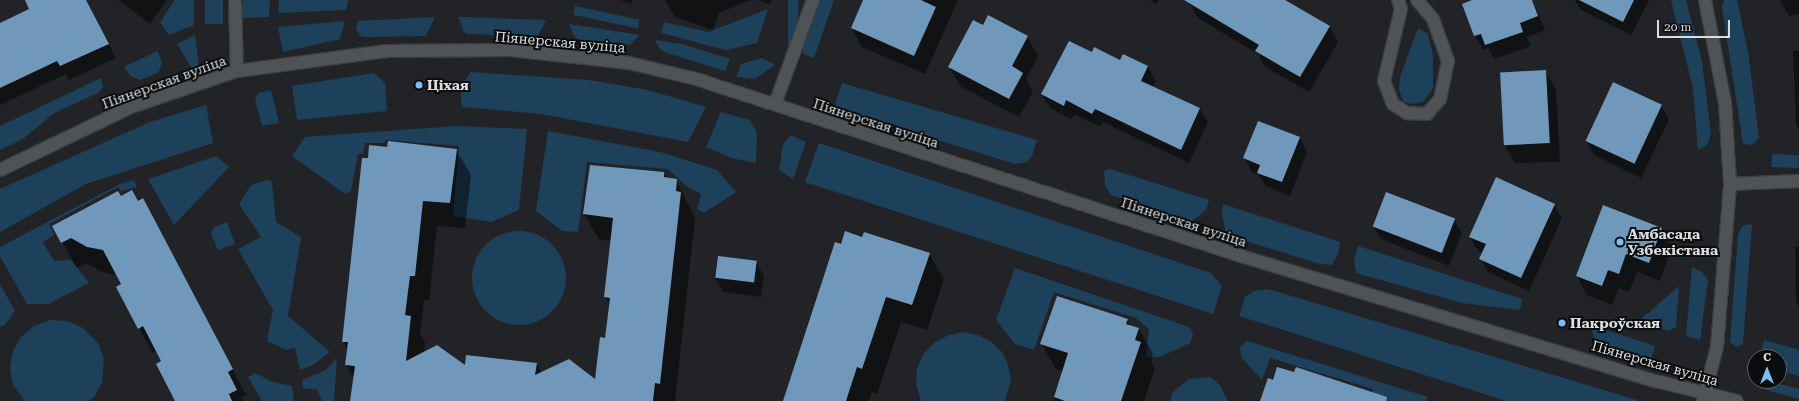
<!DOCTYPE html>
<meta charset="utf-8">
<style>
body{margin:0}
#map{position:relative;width:1799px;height:401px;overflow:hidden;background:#212326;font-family:"Roboto Serif",serif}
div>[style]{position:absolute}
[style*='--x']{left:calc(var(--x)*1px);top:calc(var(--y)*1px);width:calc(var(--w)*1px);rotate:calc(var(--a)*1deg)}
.green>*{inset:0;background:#1e415b;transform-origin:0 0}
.round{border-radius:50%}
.shadow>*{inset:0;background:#0007}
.building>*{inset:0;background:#6f98ba;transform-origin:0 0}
.roads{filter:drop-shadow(1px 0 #3c3f41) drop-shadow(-1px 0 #3c3f41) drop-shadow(0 1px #3c3f41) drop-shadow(0 -1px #3c3f41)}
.minor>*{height:12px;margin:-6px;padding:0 6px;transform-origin:6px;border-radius:6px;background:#505356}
.dots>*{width:11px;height:11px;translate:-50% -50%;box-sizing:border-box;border:2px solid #0b0c0d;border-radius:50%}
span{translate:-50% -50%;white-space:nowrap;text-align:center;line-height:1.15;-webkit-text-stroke:4px #0b0c0d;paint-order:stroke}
.street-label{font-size:14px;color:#dcdddf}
.poi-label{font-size:14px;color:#dcdddf;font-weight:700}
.left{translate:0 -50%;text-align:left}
.north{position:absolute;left:1747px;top:349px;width:40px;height:40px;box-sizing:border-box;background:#0b0c0d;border:1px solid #5f6061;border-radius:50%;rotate:0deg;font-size:11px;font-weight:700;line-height:16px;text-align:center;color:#dcdddf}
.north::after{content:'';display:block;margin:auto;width:14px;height:18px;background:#78bff7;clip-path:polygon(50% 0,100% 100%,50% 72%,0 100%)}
.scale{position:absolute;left:1657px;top:20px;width:73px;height:18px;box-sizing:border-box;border:2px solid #dcdddf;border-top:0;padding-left:5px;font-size:12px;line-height:14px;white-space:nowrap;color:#dcdddf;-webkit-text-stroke:3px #0b0c0d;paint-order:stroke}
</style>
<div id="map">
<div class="green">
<i style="clip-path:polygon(175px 0,194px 0,194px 25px,169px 35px,160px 22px)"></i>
<i style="left:205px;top:0;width:18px;height:24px"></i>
<i style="clip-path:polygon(243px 0,270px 0,269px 17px,241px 18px)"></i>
<i style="clip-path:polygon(279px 0,348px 0,346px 10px,278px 13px)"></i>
<i style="left:788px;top:0;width:10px;height:49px"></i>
<i style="clip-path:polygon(821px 0,834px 0,814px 58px,803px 54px,802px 40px)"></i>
<i style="clip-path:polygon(1671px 0,1686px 0,1702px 62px,1711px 134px,1707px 145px,1698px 150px,1693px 88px)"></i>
<i style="clip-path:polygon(1724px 0,1737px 0,1748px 52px,1759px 138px,1752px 145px,1743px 144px,1722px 7px)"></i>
<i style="left:575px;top:6px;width:66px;height:9px;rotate:12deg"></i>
<i style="clip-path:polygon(768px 9px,757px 43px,726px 50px,661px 33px,664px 22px,708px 32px)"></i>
<i style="clip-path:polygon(435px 17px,426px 36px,361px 37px,356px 29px,358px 21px)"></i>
<i style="clip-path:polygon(458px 17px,546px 20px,538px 36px,468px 34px,464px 32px)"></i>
<i style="clip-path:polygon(345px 21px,340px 39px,283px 52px,278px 27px)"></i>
<i style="clip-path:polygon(569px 24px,640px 35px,630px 45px,579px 40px,574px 36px)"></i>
<i style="clip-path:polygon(1418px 28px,1428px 34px,1433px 56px,1433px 88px,1423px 102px,1411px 104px,1404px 102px,1399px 90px,1400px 77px)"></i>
<i style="clip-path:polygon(195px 35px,199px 67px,192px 69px,177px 44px)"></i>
<i style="clip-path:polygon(655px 40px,682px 44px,730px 59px,725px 71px,667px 53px,660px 49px)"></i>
<i style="clip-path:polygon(158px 51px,162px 64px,158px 73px,140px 80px,130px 76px,124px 67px)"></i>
<i style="clip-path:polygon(762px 58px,775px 65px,755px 79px,736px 77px,741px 64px)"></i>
<i style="clip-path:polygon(471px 72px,589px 80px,648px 90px,706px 107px,688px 142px,541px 114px,462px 107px,460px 88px)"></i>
<i style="clip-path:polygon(374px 73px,385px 83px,387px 111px,297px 120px,292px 86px)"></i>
<i style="clip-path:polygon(101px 78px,103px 88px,98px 93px,54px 113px,23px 139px,0 150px,0 126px)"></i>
<i style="clip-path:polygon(842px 83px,1037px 140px,1032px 156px,1027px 162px,1015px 164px,834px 108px)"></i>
<i style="clip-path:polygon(271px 90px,279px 123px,262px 126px,255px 100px,258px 93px)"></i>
<i style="clip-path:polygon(206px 105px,213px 143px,86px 184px,0 232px,0 189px,150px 122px)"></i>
<i style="clip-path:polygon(721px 112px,750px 120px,757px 133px,756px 163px,731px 158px,706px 147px)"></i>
<i style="clip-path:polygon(456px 126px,527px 129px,519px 210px,491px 222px,453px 216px,459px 146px,386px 140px,384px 143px,365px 143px,363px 154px,358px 154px,351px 191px,345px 194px,292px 156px,305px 137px)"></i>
<i style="clip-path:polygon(548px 131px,660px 152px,717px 170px,736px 192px,704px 213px,697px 209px,701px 194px,686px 186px,668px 169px,587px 162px,578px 232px,562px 231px,536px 211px)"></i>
<i style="clip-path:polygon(791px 135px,806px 142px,793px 179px,779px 170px,783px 144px)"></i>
<i style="clip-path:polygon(819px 143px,1211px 273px,1222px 286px,1213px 314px,805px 182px)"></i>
<i style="left:1772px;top:154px;width:27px;height:13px;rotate:2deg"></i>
<i style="clip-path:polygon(216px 156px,229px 167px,174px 225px,148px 179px)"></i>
<i style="clip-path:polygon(1110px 169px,1209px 200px,1206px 210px,1191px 222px,1111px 195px,1105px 185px,1104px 171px)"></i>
<i style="clip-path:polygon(134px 180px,137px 187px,121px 191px,118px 187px,49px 224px,54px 235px,43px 242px,54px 261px,71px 260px,89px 283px,48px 304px,27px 304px,0 256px,0 247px,120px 184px)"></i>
<i style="clip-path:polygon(267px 180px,272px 182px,276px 222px,301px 237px,288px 316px,330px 352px,313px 365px,300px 370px,295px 348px,286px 350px,267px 341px,273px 310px,238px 249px,261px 237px,239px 204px,251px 185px)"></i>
<i style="clip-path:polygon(1223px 204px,1340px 242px,1338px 254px,1332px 265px,1320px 264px,1226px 235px,1222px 213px)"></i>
<i style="clip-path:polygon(227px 222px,235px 244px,218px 250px,211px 234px,213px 228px)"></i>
<i style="clip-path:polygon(1752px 224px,1743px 344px,1737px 347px,1730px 342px,1738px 235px,1742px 226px)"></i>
<i class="round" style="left:472px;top:231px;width:94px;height:94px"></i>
<i style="clip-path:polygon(1358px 246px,1522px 299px,1520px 310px,1462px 303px,1356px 273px,1354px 260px)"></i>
<i style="clip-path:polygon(1692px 267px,1702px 272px,1708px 280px,1700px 340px,1686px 336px)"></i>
<i style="clip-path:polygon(1015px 268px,1189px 327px,1193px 334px,1190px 343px,1160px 357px,1146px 357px,1149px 329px,1136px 318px,1054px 292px,1034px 350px,1015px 344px,996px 320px)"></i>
<i style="clip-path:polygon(0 284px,15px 311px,5px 325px,0 327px)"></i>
<i style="clip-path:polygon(1679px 286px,1676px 327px,1669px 331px,1639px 321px)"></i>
<i style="clip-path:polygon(1268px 289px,1637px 400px,1637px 401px,1506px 401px,1239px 316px,1245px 297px,1254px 291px)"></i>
<i style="clip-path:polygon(50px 320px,68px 321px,83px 328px,98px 343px,104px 359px,102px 383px,94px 397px,88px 401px,25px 401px,13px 385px,10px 368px,13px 351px,21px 337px,34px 326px)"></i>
<i style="clip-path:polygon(1591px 325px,1655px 346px,1649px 365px,1594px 339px)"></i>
<i style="clip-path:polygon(963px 332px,978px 335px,991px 342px,1002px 352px,1008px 365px,1011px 380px,1005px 401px,921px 401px,916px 384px,917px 368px,924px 353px,935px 342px,949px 335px)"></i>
<i style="clip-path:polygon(1764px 340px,1799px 350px,1799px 376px,1779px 370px,1779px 357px,1760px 357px)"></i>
<i style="clip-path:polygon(1247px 341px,1428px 397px,1426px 401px,1370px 401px,1373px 389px,1270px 358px,1262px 380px,1241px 357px,1240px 347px)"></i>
<i style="clip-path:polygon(337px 358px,334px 401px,322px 401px,317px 390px,303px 388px,302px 380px,326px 370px)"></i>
<i style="clip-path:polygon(255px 373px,273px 382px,292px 386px,294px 401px,262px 401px,248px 377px)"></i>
<i style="clip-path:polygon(1210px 377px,1220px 385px,1228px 401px,1170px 401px,1173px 392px,1189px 379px)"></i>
<i style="clip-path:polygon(1756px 381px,1769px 381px,1799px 389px,1799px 399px,1760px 388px,1754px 382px)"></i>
</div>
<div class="shadow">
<i style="clip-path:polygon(26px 0,85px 0,116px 58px,69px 80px,66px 74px,0 105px,0 24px,31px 9px)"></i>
<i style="clip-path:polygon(118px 0,167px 0,150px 24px)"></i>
<i style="clip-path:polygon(620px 0,632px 0,631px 4px)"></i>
<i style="clip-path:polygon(665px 0,751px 0,719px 13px,713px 30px,675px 17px)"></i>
<i style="clip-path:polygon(757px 0,772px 0,770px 4px)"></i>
<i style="clip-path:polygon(864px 0,958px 0,925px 74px,862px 47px,852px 28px)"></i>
<i style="clip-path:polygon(1150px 0,1159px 0,1157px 4px)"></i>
<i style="clip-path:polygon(1190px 0,1262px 0,1329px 26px,1338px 42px,1309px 92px,1265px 67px,1258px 54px,1198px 18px,1189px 2px)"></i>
<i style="clip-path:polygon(1475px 0,1532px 0,1545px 30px,1527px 37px,1531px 46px,1494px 59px,1488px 48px,1483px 50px,1475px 36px,1463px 4px)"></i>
<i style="clip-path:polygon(1575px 0,1649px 0,1631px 35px,1581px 10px)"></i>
<i style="clip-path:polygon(1780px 0,1799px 0,1799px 14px,1789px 16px)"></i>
<i style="clip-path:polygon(983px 26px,1027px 37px,1038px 56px,1026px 79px,1033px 92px,1019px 117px,960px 86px,949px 67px)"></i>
<i style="clip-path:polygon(1793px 51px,1799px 51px,1799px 130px,1796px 125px)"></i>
<i style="clip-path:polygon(1092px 54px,1120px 61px,1123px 55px,1148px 67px,1156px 81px,1152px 87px,1200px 109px,1208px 122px,1189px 163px,1103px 122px,1100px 127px,1074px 114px,1071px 119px,1050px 108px,1042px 94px)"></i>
<i style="clip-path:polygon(1545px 71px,1556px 89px,1560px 162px,1515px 163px,1504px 145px)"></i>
<i style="clip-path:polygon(1661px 106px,1669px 119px,1641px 178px,1594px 155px,1586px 141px)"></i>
<i style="clip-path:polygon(1300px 138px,1307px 152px,1290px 196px,1266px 186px,1259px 175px,1252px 172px,1244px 158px)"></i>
<i style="clip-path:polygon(388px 148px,456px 150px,471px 175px,465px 228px,437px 226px,429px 301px,424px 300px,420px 334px,425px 342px,424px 353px,466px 367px,536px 363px,542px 373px,596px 381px,606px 339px,610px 305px,605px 297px,611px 241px,599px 239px,584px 214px,591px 166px,663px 173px,667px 179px,676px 180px,695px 218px,675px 401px,352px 401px,354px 378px,346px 365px,348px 350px,343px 341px,369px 160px)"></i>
<i style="clip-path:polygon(120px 197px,138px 202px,143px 199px,246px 395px,241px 397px,243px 401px,177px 401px,163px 362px,157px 351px,153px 353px,139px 328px,117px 275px,102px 272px,86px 263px,77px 268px,53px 226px)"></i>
<i style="clip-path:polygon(1554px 205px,1562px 218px,1529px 291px,1488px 272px,1480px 258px,1483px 253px,1478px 251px,1470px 237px)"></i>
<i style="clip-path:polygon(1454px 220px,1462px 233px,1449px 266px,1381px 239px,1373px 226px)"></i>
<i style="clip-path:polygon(1662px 229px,1672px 248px,1660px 281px,1637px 272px,1629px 292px,1619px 288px,1612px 305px,1587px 295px,1577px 276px)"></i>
<i style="clip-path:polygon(863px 238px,929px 254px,944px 279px,927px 330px,901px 322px,877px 394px,872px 392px,869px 401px,785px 401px,842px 245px)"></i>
<i style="clip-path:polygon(1799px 246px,1799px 308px,1796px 302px,1795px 247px)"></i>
<i style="clip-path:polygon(756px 262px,764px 276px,761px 297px,723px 292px,715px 278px)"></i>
<i style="clip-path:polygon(1127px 320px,1131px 326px,1139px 329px,1153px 354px,1151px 361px,1155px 368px,1144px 401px,1054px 401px,1063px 371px,1056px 369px,1041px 343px)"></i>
</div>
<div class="building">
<i style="clip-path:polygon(25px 0,86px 0,109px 44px,60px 66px,57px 61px,0 88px,0 23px,29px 9px)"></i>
<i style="clip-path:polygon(863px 0,921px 0,936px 7px,914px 56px,851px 28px)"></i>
<i style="clip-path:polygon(1184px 0,1285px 0,1330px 26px,1300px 77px,1255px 51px,1259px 45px)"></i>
<i style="clip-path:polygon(1472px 0,1532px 0,1538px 16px,1520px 23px,1523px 32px,1485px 45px,1481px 34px,1474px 36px,1462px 4px)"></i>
<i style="clip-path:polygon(1579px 0,1634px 0,1623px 22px)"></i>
<i style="clip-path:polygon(988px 15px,1028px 36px,1012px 66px,1023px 73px,1009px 99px,948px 67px,973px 20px,983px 25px)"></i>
<i style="clip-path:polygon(1069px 41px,1092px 52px,1094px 47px,1120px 60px,1123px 54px,1148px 66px,1141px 81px,1200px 108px,1181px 150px,1095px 109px,1092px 114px,1066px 100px,1064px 106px,1041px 94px)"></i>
<i style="left:1546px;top:70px;width:73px;height:46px;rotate:87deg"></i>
<i style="left:1613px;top:82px;width:54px;height:65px;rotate:25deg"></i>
<i style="clip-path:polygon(1258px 121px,1300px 137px,1282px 182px,1257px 173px,1260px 165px,1243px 158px)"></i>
<i style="clip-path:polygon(388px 141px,457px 149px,450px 203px,423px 201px,415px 276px,410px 276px,405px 315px,411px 316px,406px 361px,437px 345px,465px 365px,466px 355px,537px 363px,535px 375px,569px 359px,595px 379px,600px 337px,605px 338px,610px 298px,604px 297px,613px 218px,583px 214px,590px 165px,664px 172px,664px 177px,677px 179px,676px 191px,681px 192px,660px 384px,655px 383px,653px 401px,350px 401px,355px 366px,345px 365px,348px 342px,342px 342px,362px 158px,368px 158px,369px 145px,387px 147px)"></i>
<i style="clip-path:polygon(1496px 177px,1555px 204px,1521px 278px,1479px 259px,1486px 244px,1469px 237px)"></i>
<i style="clip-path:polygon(132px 190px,138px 201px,143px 198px,233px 369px,228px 372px,237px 390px,229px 394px,232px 401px,175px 401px,156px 364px,161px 361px,143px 326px,138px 329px,116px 287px,121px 284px,103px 250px,87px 247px,71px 238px,61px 243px,52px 226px,118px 191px,121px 196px)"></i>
<i style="left:1386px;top:192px;width:74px;height:37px;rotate:21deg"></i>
<i style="clip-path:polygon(1603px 205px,1662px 228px,1649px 263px,1626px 254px,1619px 274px,1608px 270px,1602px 286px,1576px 276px)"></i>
<i style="clip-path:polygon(845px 231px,862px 237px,864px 232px,930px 253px,912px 305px,886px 297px,862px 369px,857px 367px,846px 401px,783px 401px,835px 242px,841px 244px)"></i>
<i style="left:718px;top:256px;width:39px;height:22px;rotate:7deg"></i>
<i style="clip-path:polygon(1057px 296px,1128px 319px,1126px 324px,1139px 328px,1135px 340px,1141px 342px,1121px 401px,1065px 401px,1054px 397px,1068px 353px,1040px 344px)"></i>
<i style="clip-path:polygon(1277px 367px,1294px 372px,1296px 367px,1387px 397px,1386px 401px,1260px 401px,1268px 378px,1273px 380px)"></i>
</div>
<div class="roads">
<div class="minor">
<i style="--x:235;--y:0;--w:71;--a:88.4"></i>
<i style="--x:1398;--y:0;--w:9;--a:72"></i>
<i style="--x:1401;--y:9;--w:74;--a:103.3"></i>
<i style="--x:1384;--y:81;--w:25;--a:69"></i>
<i style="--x:1393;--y:104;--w:17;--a:33"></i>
<i style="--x:1407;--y:113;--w:20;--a:3"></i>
<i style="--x:1427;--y:114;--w:20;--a:-49"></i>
<i style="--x:1440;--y:99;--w:39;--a:-78"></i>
<i style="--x:1448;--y:61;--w:45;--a:-109.7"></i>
<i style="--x:1433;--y:19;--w:25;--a:-130"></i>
<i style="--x:775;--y:104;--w:111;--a:-69.9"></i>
<i style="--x:0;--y:170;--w:145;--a:-25.7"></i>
<i style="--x:131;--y:107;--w:112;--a:-18.8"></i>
<i style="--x:237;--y:71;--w:151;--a:-7.6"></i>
<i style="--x:387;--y:51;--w:123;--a:-0.5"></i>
<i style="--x:510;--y:50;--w:120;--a:6.2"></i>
<i style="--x:629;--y:63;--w:69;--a:13.4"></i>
<i style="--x:696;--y:79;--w:573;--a:17.99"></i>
<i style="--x:1241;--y:256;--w:433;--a:16.8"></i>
<i style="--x:1656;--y:381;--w:83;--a:13.9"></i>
<i style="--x:1730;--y:184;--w:69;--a:-2.5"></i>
<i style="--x:1703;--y:401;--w:56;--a:-75.5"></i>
<i style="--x:1717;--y:347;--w:164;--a:-85.4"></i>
<i style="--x:1730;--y:184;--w:81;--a:-93.5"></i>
<i style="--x:1725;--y:103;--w:105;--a:-101"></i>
</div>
</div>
<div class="dots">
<i style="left:419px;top:85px;background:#78bff7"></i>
<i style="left:1620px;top:242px;background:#78bff7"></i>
<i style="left:1562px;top:323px;background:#78bff7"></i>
</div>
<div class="street-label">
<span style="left:560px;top:42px;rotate:5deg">Піянерская вуліца</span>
<span style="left:164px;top:82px;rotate:-20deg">Піянерская вуліца</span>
<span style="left:876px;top:123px;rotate:18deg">Піянерская вуліца</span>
<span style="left:1184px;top:222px;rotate:18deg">Піянерская вуліца</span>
<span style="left:1655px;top:363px;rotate:16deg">Піянерская вуліца</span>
</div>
<div class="poi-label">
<span class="left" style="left:427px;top:85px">Ціхая</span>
<span class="left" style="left:1628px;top:242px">Амбасада<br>Узбекістана</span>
<span class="left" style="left:1570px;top:323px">Пакроўская</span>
</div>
<div class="north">С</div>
<div class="scale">20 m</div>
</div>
